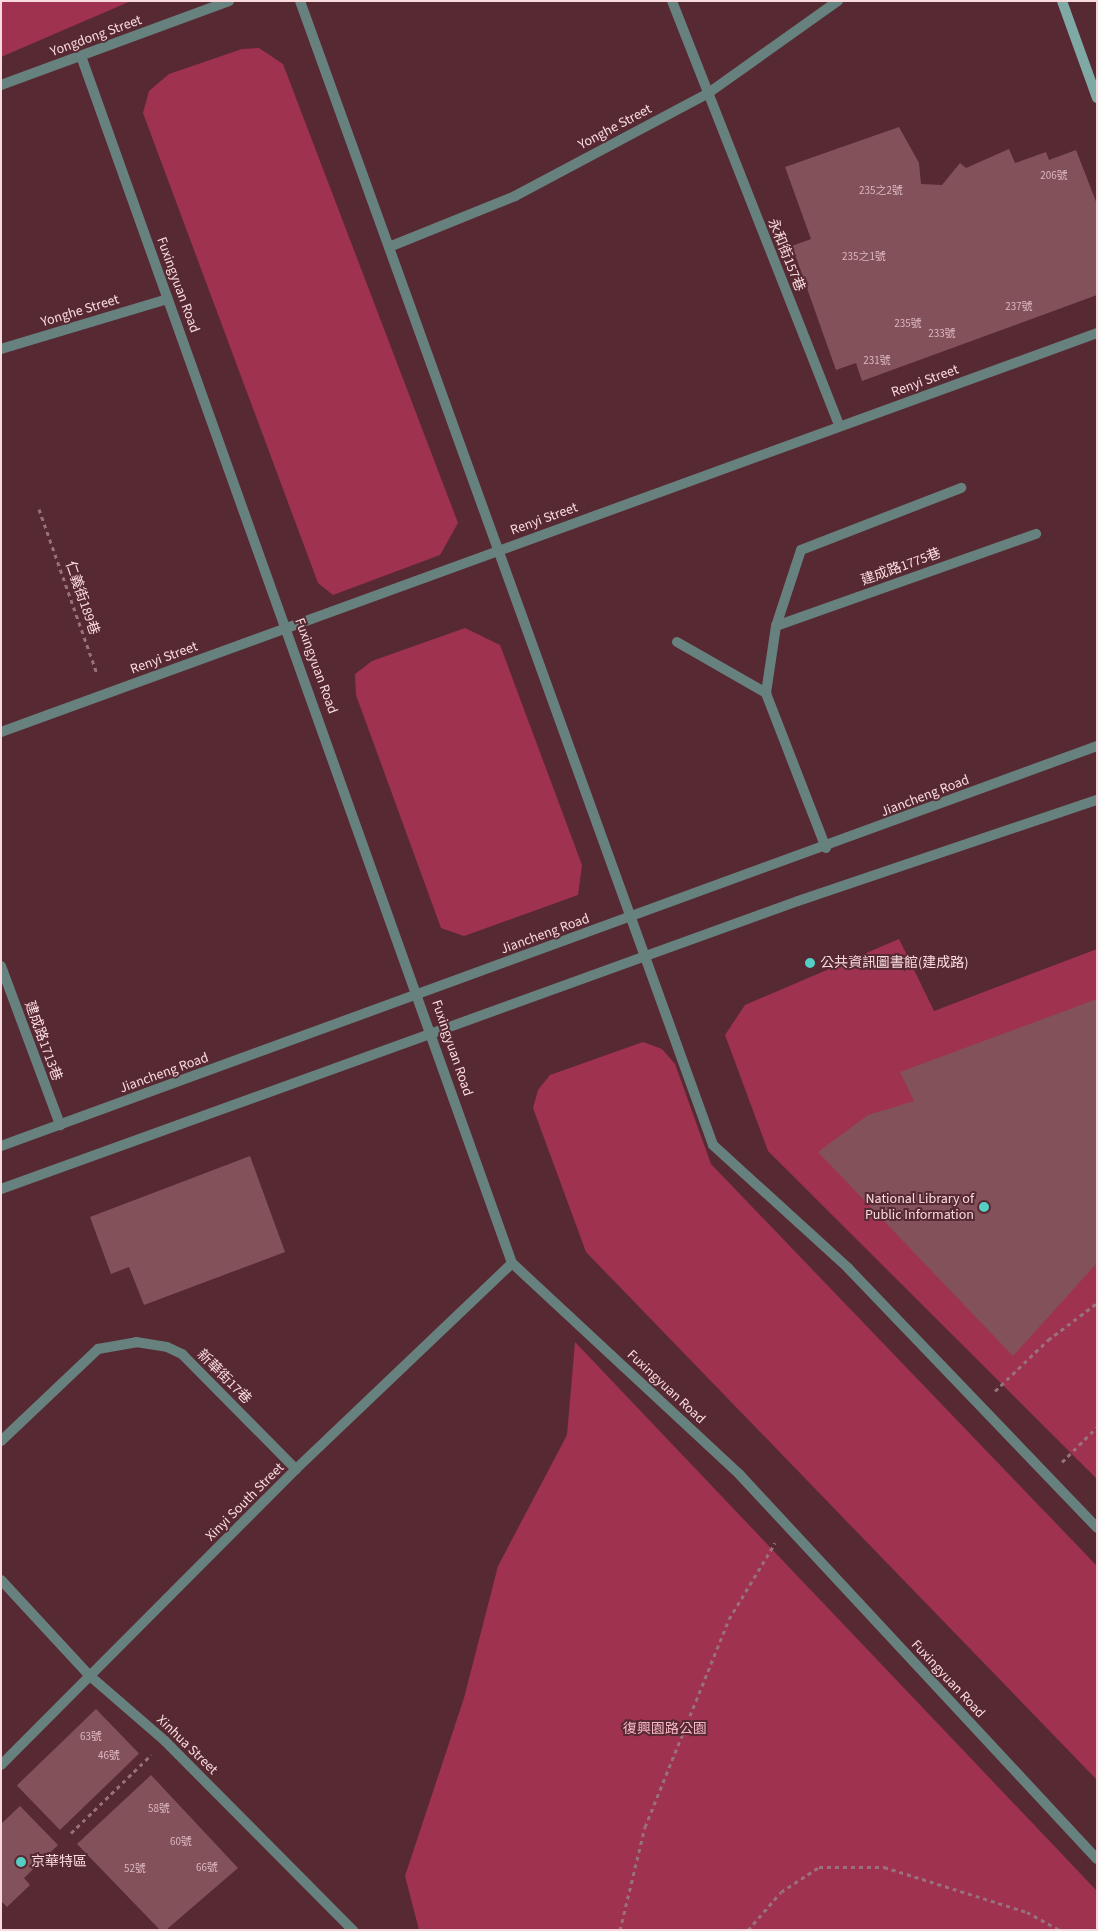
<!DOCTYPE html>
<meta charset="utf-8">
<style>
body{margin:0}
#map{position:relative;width:1098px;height:1931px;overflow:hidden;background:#572933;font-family:"Source Sans 3","Noto Sans TC",sans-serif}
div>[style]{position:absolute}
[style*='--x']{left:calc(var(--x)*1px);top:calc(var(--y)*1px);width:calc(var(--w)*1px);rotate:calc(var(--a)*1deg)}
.green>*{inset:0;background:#9f324f}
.building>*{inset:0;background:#83515a;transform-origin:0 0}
.path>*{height:3px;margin-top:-1.5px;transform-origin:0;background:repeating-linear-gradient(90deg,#997179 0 4px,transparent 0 8px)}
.service>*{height:10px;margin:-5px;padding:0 5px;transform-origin:5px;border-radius:5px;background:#67817e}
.minor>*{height:10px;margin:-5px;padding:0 5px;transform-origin:5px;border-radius:5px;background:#67817e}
.tertiary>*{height:10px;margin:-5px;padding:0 5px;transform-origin:5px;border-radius:5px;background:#67817e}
.secondary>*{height:10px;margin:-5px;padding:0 5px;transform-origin:5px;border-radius:5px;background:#7fa9a5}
.dots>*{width:14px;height:14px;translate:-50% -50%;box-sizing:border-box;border:2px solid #572933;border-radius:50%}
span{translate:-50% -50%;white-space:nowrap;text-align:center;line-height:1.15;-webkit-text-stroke:4px #572933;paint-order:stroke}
.number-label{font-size:11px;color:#dcb8be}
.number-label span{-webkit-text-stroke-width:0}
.street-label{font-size:14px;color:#f9dbdf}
.poi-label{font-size:14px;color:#f9dbdf}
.left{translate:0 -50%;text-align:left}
.right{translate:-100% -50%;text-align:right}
.park-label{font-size:14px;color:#f9b8c3}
.frame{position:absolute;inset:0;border:2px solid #f9dbdf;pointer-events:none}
</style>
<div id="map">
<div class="green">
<i style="clip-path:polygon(1px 1px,131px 1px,1px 57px)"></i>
<i style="clip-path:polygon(259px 48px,283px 64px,458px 523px,440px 555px,333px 595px,318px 583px,143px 113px,149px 91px,169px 74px,242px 49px)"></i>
<i style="clip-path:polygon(465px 628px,500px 645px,582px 865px,578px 895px,464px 936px,441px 928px,356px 695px,355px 674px,372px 661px)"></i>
<i style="clip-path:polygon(899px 939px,934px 1011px,1097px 949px,1097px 1479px,768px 1151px,725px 1035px,745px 1005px)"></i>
<i style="clip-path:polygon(643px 1042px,662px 1049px,675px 1064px,711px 1164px,1097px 1566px,1097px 1780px,586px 1252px,533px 1108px,538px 1090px,550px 1075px)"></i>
<i style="clip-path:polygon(575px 1342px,1097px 1891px,1097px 1930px,419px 1930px,405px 1876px,464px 1698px,498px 1566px,567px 1435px)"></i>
</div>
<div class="building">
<i style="clip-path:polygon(899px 127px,919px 163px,921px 184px,942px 185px,960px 163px,966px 168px,1009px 149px,1015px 163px,1046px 152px,1049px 160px,1076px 150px,1097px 204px,1097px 295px,862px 381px,856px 363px,836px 370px,792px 246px,811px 239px,785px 167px)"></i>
<i style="clip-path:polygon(1097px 999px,1097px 1263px,1013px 1356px,818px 1152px,868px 1115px,914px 1101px,900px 1072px)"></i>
<i style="clip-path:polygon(250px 1156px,285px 1252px,144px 1305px,129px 1267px,111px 1274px,90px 1217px)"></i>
<i style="left:96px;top:1709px;width:62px;height:110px;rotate:46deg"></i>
<i style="clip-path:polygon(151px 1775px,238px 1868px,166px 1930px,160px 1930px,77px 1844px)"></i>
<i style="clip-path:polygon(20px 1806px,58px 1845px,24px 1878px,30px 1885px,7px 1907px,1px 1901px,1px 1824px)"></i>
</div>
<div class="path">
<i style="--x:39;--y:509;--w:175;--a:70.6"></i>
<i style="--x:995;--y:1391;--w:74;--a:-43.9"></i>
<i style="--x:1048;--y:1340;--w:61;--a:-37.1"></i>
<i style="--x:1062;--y:1462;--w:49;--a:-45"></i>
<i style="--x:71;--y:1833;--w:112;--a:-44.3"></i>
<i style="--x:620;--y:1930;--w:106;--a:-76.4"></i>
<i style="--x:645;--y:1827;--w:224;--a:-68"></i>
<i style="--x:729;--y:1619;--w:89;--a:-58.8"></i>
<i style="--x:748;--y:1930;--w:50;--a:-49"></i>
<i style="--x:781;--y:1892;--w:45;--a:-33.3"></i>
<i style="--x:819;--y:1867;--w:65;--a:0"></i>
<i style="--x:884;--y:1867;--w:150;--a:17.5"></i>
<i style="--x:1027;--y:1912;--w:38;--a:29"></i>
</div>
<div class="service">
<i style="--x:672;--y:1;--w:457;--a:68.5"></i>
<i style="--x:389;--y:247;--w:136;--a:-22"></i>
<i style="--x:515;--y:196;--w:217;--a:-28"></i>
<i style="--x:707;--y:94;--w:161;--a:-35.4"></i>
<i style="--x:1;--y:349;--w:174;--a:-16.7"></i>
<i style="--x:776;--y:626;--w:80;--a:-71.8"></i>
<i style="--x:801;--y:550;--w:172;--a:-21.2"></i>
<i style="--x:677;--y:642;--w:103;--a:29.8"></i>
<i style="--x:826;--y:848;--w:166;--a:-111.2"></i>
<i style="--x:766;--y:693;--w:68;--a:-81.5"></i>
<i style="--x:776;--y:626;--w:276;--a:-19.5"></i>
<i style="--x:1;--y:966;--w:170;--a:69.6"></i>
<i style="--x:1;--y:1441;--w:134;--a:-43.5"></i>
<i style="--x:98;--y:1349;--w:39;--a:-10"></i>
<i style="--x:136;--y:1342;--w:31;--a:9"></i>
<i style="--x:167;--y:1347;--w:17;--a:25"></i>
<i style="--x:182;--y:1354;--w:162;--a:45.3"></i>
</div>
<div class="minor">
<i style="--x:300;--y:1;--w:1216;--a:70.15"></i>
<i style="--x:713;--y:1145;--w:183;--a:42.3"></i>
<i style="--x:848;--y:1268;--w:360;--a:46.2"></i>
<i style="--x:81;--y:56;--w:1282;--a:70.35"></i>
<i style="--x:512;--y:1263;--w:311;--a:42.9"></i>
<i style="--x:740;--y:1475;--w:524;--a:47.09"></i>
<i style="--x:1;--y:85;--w:243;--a:-20.2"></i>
<i style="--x:1;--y:732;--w:1166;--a:-20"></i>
<i style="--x:1;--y:1580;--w:131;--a:47.2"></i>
<i style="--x:90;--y:1676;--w:99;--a:40.9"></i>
<i style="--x:165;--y:1741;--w:267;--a:45.2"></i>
<i style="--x:1;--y:1765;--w:418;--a:-45.1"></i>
<i style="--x:296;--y:1469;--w:298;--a:-43.6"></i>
</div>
<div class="tertiary">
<i style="--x:1;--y:1146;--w:1167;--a:-20.05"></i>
<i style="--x:1;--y:1189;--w:847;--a:-19.87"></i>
<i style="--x:798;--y:901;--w:316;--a:-18.7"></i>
</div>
<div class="secondary">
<i style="--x:1062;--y:1;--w:103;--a:70.2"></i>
</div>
<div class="dots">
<i style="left:810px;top:963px;background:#55cec4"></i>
<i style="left:984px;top:1207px;background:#55cec4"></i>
<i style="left:21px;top:1862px;background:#55cec4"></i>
</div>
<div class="number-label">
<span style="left:1054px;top:176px">206號</span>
<span style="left:881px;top:191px">235之2號</span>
<span style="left:864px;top:257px">235之1號</span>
<span style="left:1019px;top:307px">237號</span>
<span style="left:908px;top:324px">235號</span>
<span style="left:942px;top:334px">233號</span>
<span style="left:877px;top:361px">231號</span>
<span style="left:91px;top:1737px">63號</span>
<span style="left:109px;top:1756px">46號</span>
<span style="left:159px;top:1809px">58號</span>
<span style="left:181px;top:1842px">60號</span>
<span style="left:207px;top:1868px">66號</span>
<span style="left:135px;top:1869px">52號</span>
</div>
<div class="street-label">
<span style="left:96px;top:36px;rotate:-20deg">Yongdong Street</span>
<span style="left:615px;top:127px;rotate:-28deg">Yonghe Street</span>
<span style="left:786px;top:255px;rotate:68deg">永和街157巷</span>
<span style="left:178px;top:285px;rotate:70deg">Fuxingyuan Road</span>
<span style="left:80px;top:311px;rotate:-17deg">Yonghe Street</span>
<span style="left:925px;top:381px;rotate:-20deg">Renyi Street</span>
<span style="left:544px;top:519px;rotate:-20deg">Renyi Street</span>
<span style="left:901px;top:567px;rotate:-20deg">建成路1775巷</span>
<span style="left:82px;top:598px;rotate:71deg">仁義街189巷</span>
<span style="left:164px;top:658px;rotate:-20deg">Renyi Street</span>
<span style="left:316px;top:666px;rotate:70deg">Fuxingyuan Road</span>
<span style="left:925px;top:796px;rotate:-21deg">Jiancheng Road</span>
<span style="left:545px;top:934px;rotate:-20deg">Jiancheng Road</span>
<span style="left:43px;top:1041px;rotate:70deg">建成路1713巷</span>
<span style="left:452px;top:1048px;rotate:71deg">Fuxingyuan Road</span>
<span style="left:164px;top:1073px;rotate:-20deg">Jiancheng Road</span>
<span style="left:224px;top:1377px;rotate:45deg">新華街17巷</span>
<span style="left:666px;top:1387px;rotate:43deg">Fuxingyuan Road</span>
<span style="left:245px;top:1502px;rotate:-45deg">Xinyi South Street</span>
<span style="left:948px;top:1679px;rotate:47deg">Fuxingyuan Road</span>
<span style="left:187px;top:1745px;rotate:44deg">Xinhua Street</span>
</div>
<div class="poi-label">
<span class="left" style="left:820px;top:963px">公共資訊圖書館(建成路)</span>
<span class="right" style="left:974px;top:1207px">National Library of<br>Public Information</span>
<span class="left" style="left:31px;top:1862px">京華特區</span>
</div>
<div class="park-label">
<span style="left:665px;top:1729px">復興園路公園</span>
</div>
<div class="frame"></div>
</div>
